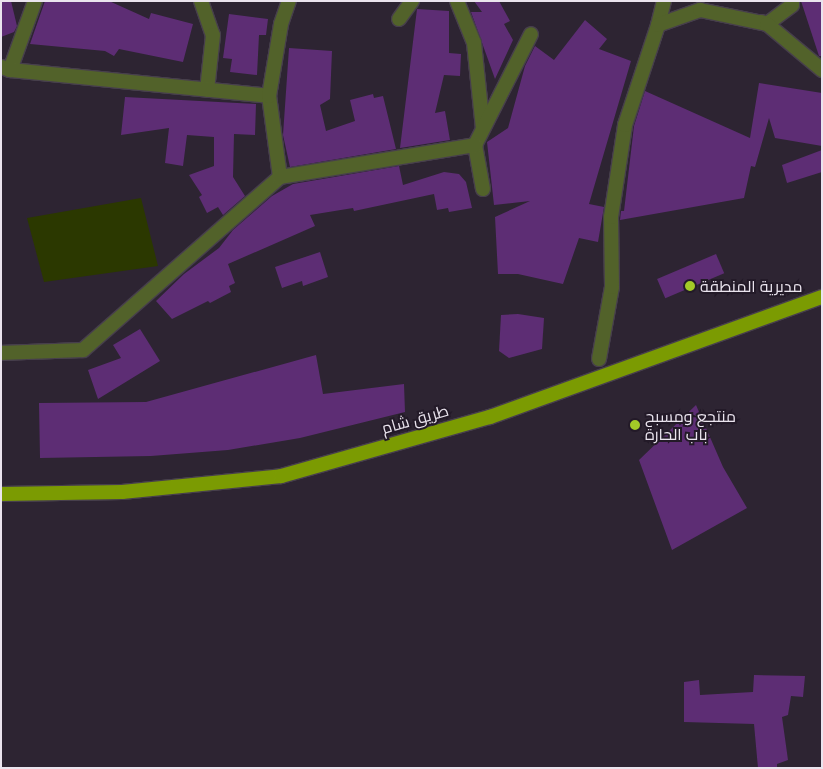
<!DOCTYPE html>
<meta charset="utf-8">
<style>
body{margin:0}
#map{position:relative;width:823px;height:769px;overflow:hidden;background:#2d2432;font-family:Lora,Cairo,serif}
div>[style]{position:absolute}
[style*='--x']{left:calc(var(--x)*1px);top:calc(var(--y)*1px);width:calc(var(--w)*1px);rotate:calc(var(--a)*1deg)}
.green>*{inset:0;background:#2b3800}
.building>*{inset:0;background:#5d2d74;transform-origin:0 0}
.roads{filter:drop-shadow(1px 0 #473f4c) drop-shadow(-1px 0 #473f4c) drop-shadow(0 1px #473f4c) drop-shadow(0 -1px #473f4c)}
.minor>*{height:14px;margin:-7px;padding:0 7px;transform-origin:7px;border-radius:7px;background:#52622a}
.primary>*{height:14px;margin:-7px;padding:0 7px;transform-origin:7px;border-radius:7px;background:#7b9b02}
.dots>*{width:14px;height:14px;translate:-50% -50%;box-sizing:border-box;border:2px solid #231a28;border-radius:50%}
span{translate:-50% -50%;white-space:nowrap;text-align:center;line-height:1.15;-webkit-text-stroke:4px #231a28;paint-order:stroke}
.poi-label{font-size:16px;color:#eae4ee}
.left{translate:0 -50%;text-align:left}
.street-label{font-size:16px;color:#eae4ee}
.frame{position:absolute;inset:0;border:2px solid #eae4ee;pointer-events:none}
</style>
<div id="map">
<div class="green">
<i style="clip-path:polygon(141px 198px,158px 266px,44px 282px,27px 218px)"></i>
</div>
<div class="building">
<i style="clip-path:polygon(1px 1px,11px 1px,17px 26px,14px 32px,1px 37px)"></i>
<i style="clip-path:polygon(45px 1px,109px 1px,149px 19px,151px 13px,193px 24px,183px 62px,119px 49px,114px 56px,105px 51px,30px 44px)"></i>
<i style="clip-path:polygon(474px 1px,499px 1px,510px 21px,504px 24px,513px 40px,495px 79px,471px 12px,482px 12px)"></i>
<i style="clip-path:polygon(801px 1px,822px 1px,822px 56px,819px 56px)"></i>
<i style="clip-path:polygon(417px 9px,449px 11px,449px 53px,461px 54px,460px 76px,444px 75px,435px 113px,445px 111px,450px 140px,400px 148px)"></i>
<i style="clip-path:polygon(229px 14px,268px 19px,266px 35px,259px 35px,257px 75px,230px 72px,232px 59px,223px 58px)"></i>
<i style="clip-path:polygon(585px 20px,607px 39px,599px 49px,631px 61px,589px 204px,604px 207px,598px 242px,579px 238px,563px 284px,518px 274px,498px 274px,495px 217px,530px 201px,494px 205px,487px 142px,508px 128px,525px 66px,535px 46px,554px 60px)"></i>
<i style="clip-path:polygon(289px 48px,332px 51px,330px 99px,320px 105px,326px 131px,355px 121px,350px 100px,373px 94px,374px 98px,383px 96px,396px 149px,290px 167px,283px 135px)"></i>
<i style="clip-path:polygon(759px 83px,822px 93px,822px 146px,775px 138px,769px 118px,755px 167px,751px 166px,744px 198px,620px 220px,621px 211px,624px 211px,634px 126px,645px 91px,750px 138px)"></i>
<i style="clip-path:polygon(125px 97px,256px 104px,255px 135px,234px 134px,233px 177px,245px 196px,223px 215px,218px 207px,207px 213px,199px 197px,202px 195px,189px 175px,214px 166px,214px 137px,187px 135px,183px 166px,165px 163px,169px 128px,121px 135px)"></i>
<i style="clip-path:polygon(822px 150px,822px 172px,787px 183px,782px 165px)"></i>
<i style="clip-path:polygon(399px 166px,403px 185px,444px 172px,459px 174px,466px 182px,472px 208px,449px 212px,448px 208px,437px 210px,434px 194px,354px 211px,353px 208px,310px 215px,315px 226px,228px 264px,235px 283px,229px 286px,231px 292px,210px 303px,208px 301px,172px 319px,156px 301px,184px 274px,219px 248px,233px 230px,272px 196px,293px 184px)"></i>
<i style="clip-path:polygon(320px 252px,328px 277px,303px 286px,302px 281px,282px 288px,275px 267px)"></i>
<i style="left:716px;top:254px;width:21px;height:64px;rotate:67deg"></i>
<i style="clip-path:polygon(518px 314px,544px 318px,542px 349px,509px 358px,499px 351px,501px 315px)"></i>
<i style="clip-path:polygon(140px 329px,160px 361px,98px 399px,88px 370px,121px 358px,113px 345px)"></i>
<i style="clip-path:polygon(316px 355px,323px 394px,404px 384px,405px 412px,300px 438px,228px 450px,151px 456px,40px 458px,39px 403px,146px 402px)"></i>
<i style="clip-path:polygon(696px 405px,723px 467px,747px 508px,672px 550px,639px 460px)"></i>
<i style="clip-path:polygon(754px 675px,805px 676px,803px 697px,791px 696px,788px 715px,782px 717px,788px 760px,777px 764px,777px 768px,758px 768px,754px 724px,684px 722px,684px 682px,699px 680px,700px 695px,753px 692px)"></i>
</div>
<div class="roads">
<div class="minor">
<i style="--x:201;--y:1;--w:36;--a:71"></i>
<i style="--x:213;--y:35;--w:55;--a:96.2"></i>
<i style="--x:457;--y:1;--w:45;--a:68"></i>
<i style="--x:474;--y:43;--w:86;--a:84"></i>
<i style="--x:399;--y:19;--w:22;--a:-54"></i>
<i style="--x:761;--y:22;--w:6;--a:18"></i>
<i style="--x:767;--y:24;--w:31;--a:-37"></i>
<i style="--x:792;--y:5;--w:4;--a:-90"></i>
<i style="--x:658;--y:25;--w:25;--a:-76"></i>
<i style="--x:2;--y:67;--w:9;--a:21"></i>
<i style="--x:10;--y:70;--w:73;--a:-70.1"></i>
<i style="--x:10;--y:70;--w:260;--a:5.7"></i>
<i style="--x:280;--y:177;--w:82;--a:-97.7"></i>
<i style="--x:269;--y:96;--w:73;--a:-80.5"></i>
<i style="--x:281;--y:24;--w:24;--a:-71"></i>
<i style="--x:483;--y:189;--w:45;--a:-100.3"></i>
<i style="--x:475;--y:145;--w:124;--a:-63.2"></i>
<i style="--x:1;--y:353;--w:82;--a:-2.1"></i>
<i style="--x:83;--y:350;--w:262;--a:-41.3"></i>
<i style="--x:280;--y:177;--w:198;--a:-9.3"></i>
<i style="--x:599;--y:359;--w:73;--a:-79.8"></i>
<i style="--x:612;--y:287;--w:70;--a:-90.8"></i>
<i style="--x:611;--y:217;--w:93;--a:-81.3"></i>
<i style="--x:625;--y:125;--w:105;--a:-71.7"></i>
<i style="--x:658;--y:25;--w:45;--a:-19.7"></i>
<i style="--x:700;--y:10;--w:68;--a:11.8"></i>
<i style="--x:767;--y:24;--w:72;--a:39.9"></i>
</div>
<div class="primary">
<i style="--x:1;--y:494;--w:121;--a:-0.9"></i>
<i style="--x:122;--y:492;--w:160;--a:-5.7"></i>
<i style="--x:281;--y:476;--w:217;--a:-15.8"></i>
<i style="--x:490;--y:417;--w:353;--a:-19.9"></i>
</div>
</div>
<div class="dots">
<i style="left:690px;top:286px;background:#a3c927"></i>
<i style="left:635px;top:425px;background:#a3c927"></i>
</div>
<div class="poi-label">
<span class="left" style="left:700px;top:286px">مديرية المنطقة</span>
<span class="left" style="left:645px;top:425px">منتجع ومسبح<br>باب الحارة</span>
</div>
<div class="street-label">
<span style="left:415px;top:419px;rotate:-16deg">طريق شام</span>
</div>
<div class="frame"></div>
</div>
